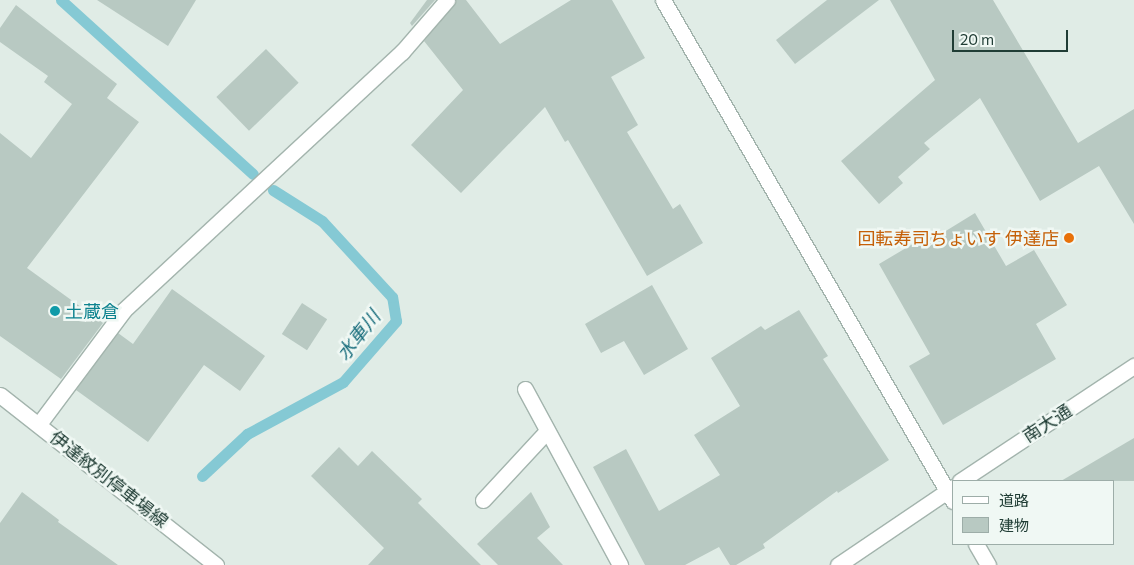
<!DOCTYPE html>
<meta charset="utf-8">
<style>
body{margin:0}
#map{position:relative;width:1134px;height:565px;overflow:hidden;background:#e0ece6;font-family:Commissioner,"Noto Sans JP",sans-serif}
div>[style]{position:absolute}
[style*='--x']{left:calc(var(--x)*1px);top:calc(var(--y)*1px);width:calc(var(--w)*1px);rotate:calc(var(--a)*1deg)}
.stream>*{height:11px;margin:-5.5px;padding:0 5.5px;transform-origin:5.5px;border-radius:5.5px;background:#85c9d4}
.building>*{inset:0;background:#b8c9c2;transform-origin:0 0}
.roads{filter:drop-shadow(1px 0 #a3b4ad) drop-shadow(-1px 0 #a3b4ad) drop-shadow(0 1px #a3b4ad) drop-shadow(0 -1px #a3b4ad)}
.service>*{height:15px;margin:-7.5px;padding:0 7.5px;transform-origin:7.5px;border-radius:7.5px;background:#fff}
.minor>*{height:15px;margin:-7.5px;padding:0 7.5px;transform-origin:7.5px;border-radius:7.5px;background:#fff}
.tertiary>*{height:15px;margin:-7.5px;padding:0 7.5px;transform-origin:7.5px;border-radius:7.5px;background:#fff}
.secondary>*{height:15px;margin:-7.5px;padding:0 7.5px;transform-origin:7.5px;border-radius:7.5px;background:#fff}
.dots>*{width:14px;height:14px;translate:-50% -50%;box-sizing:border-box;border:2px solid #f0f8f4;border-radius:50%}
span{translate:-50% -50%;white-space:nowrap;text-align:center;line-height:1.15;-webkit-text-stroke:5px #f0f8f4;paint-order:stroke}
.food-label{font-size:18px;color:#c56008}
.right{translate:-100% -50%;text-align:right}
.culture-label{font-size:18px;color:#0d838f}
.left{translate:0 -50%;text-align:left}
.street-label{font-size:18px;color:#203d35}
.water-label{font-size:19px;color:#176c7b;font-style:italic}
.legend{position:absolute;left:952px;top:480px;width:162px;height:65px;box-sizing:border-box;background:#f0f8f4;border:1px solid #9dada8;margin:0;padding:6px 9px;list-style:none;font-size:15px;color:#203d35}
.legend li{display:flex;align-items:center;gap:10px;height:25px}
.legend b{width:25px;border:1px solid #9dada8}
.scale{position:absolute;left:952px;top:30px;width:116px;height:22px;box-sizing:border-box;border:2px solid #203d35;border-top:0;padding-left:6px;font-size:15px;line-height:18px;white-space:nowrap;color:#203d35;-webkit-text-stroke:4px #f0f8f4;paint-order:stroke}
</style>
<div id="map">
<div class="stream">
<i style="--x:61;--y:0;--w:259;--a:42.2"></i>
<i style="--x:202;--y:476;--w:62;--a:-43"></i>
<i style="--x:247;--y:434;--w:109;--a:-28.4"></i>
<i style="--x:343;--y:382;--w:81;--a:-49"></i>
<i style="--x:396;--y:321;--w:24;--a:-99"></i>
<i style="--x:392;--y:297;--w:103;--a:-132.6"></i>
<i style="--x:322;--y:221;--w:58;--a:-147.7"></i>
</div>
<div class="building">
<i style="clip-path:polygon(97px 0,196px 0,168px 46px)"></i>
<i style="clip-path:polygon(427px 0,435px 0,412px 26px,410px 23px)"></i>
<i style="clip-path:polygon(456px 0,466px 0,500px 44px,571px 0,612px 0,645px 58px,611px 77px,638px 125px,627px 132px,673px 209px,680px 204px,703px 243px,647px 276px,568px 140px,565px 142px,545px 107px,461px 193px,411px 145px,463px 90px,424px 41px)"></i>
<i style="clip-path:polygon(827px 0,879px 0,795px 64px,776px 40px)"></i>
<i style="clip-path:polygon(890px 0,993px 0,1078px 143px,1134px 109px,1134px 224px,1099px 166px,1040px 201px,980px 98px,924px 143px,930px 149px,898px 177px,903px 183px,879px 204px,841px 161px,935px 80px)"></i>
<i style="clip-path:polygon(16px 5px,117px 84px,107px 98px,139px 122px,27px 268px,103px 323px,61px 379px,0 336px,0 133px,31px 158px,72px 104px,44px 82px,48px 76px,0 42px,0 28px)"></i>
<i style="left:266px;top:49px;width:47px;height:69px;rotate:46deg"></i>
<i style="clip-path:polygon(975px 213px,1006px 266px,1034px 250px,1067px 305px,1036px 324px,1056px 359px,943px 425px,909px 366px,930px 354px,879px 264px,933px 232px,936px 237px)"></i>
<i style="clip-path:polygon(652px 285px,688px 349px,644px 375px,624px 341px,601px 353px,585px 324px)"></i>
<i style="clip-path:polygon(172px 289px,265px 356px,240px 391px,204px 365px,148px 442px,76px 390px,118px 333px,133px 344px)"></i>
<i style="left:302px;top:303px;width:30px;height:37px;rotate:33deg"></i>
<i style="clip-path:polygon(799px 310px,828px 356px,823px 359px,889px 460px,838px 493px,837px 491px,763px 544px,765px 548px,736px 565px,730px 565px,719px 547px,685px 565px,645px 565px,593px 467px,626px 449px,659px 511px,720px 475px,694px 435px,740px 406px,711px 358px,761px 326px,765px 330px)"></i>
<i style="clip-path:polygon(1134px 438px,1134px 481px,1061px 481px)"></i>
<i style="clip-path:polygon(339px 447px,358px 466px,372px 451px,422px 499px,418px 503px,481px 565px,368px 565px,384px 548px,311px 476px)"></i>
<i style="clip-path:polygon(22px 492px,59px 520px,58px 522px,118px 565px,0 565px,0 523px)"></i>
<i style="clip-path:polygon(531px 492px,550px 527px,537px 538px,563px 565px,498px 565px,477px 544px)"></i>
</div>
<div class="roads">
<div class="service">
<i style="--x:525;--y:389;--w:200;--a:61.6"></i>
<i style="--x:483;--y:500;--w:94;--a:-47.2"></i>
</div>
<div class="minor">
<i style="--x:663;--y:0;--w:579;--a:59.94"></i>
<i style="--x:39;--y:424;--w:142;--a:-53.3"></i>
<i style="--x:124;--y:310;--w:379;--a:-42.9"></i>
<i style="--x:402;--y:52;--w:69;--a:-49.1"></i>
<i style="--x:976;--y:544;--w:24;--a:60"></i>
</div>
<div class="tertiary">
<i style="--x:960;--y:481;--w:209;--a:-33.5"></i>
<i style="--x:838;--y:565;--w:139;--a:-34.1"></i>
</div>
<div class="secondary">
<i style="--x:0;--y:395;--w:275;--a:38.2"></i>
</div>
</div>
<div class="dots">
<i style="left:1069px;top:238px;background:#e8710a"></i>
<i style="left:55px;top:311px;background:#0f9aa8"></i>
</div>
<div class="food-label">
<span class="right" style="left:1059px;top:238px">回転寿司ちょいす 伊達店</span>
</div>
<div class="culture-label">
<span class="left" style="left:65px;top:311px">土蔵倉</span>
</div>
<div class="street-label">
<span style="left:1047px;top:423px;rotate:-33deg">南大通</span>
<span style="left:109px;top:479px;rotate:38deg">伊達紋別停車場線</span>
</div>
<div class="water-label">
<span style="left:358px;top:335px;rotate:-52deg">水車川</span>
</div>
<ul class="legend">
<li><b style="height:6px;background:#fff"></b>道路</li>
<li><b style="height:14px;background:#b8c9c2"></b>建物</li>
</ul>
<div class="scale">20 m</div>
</div>
